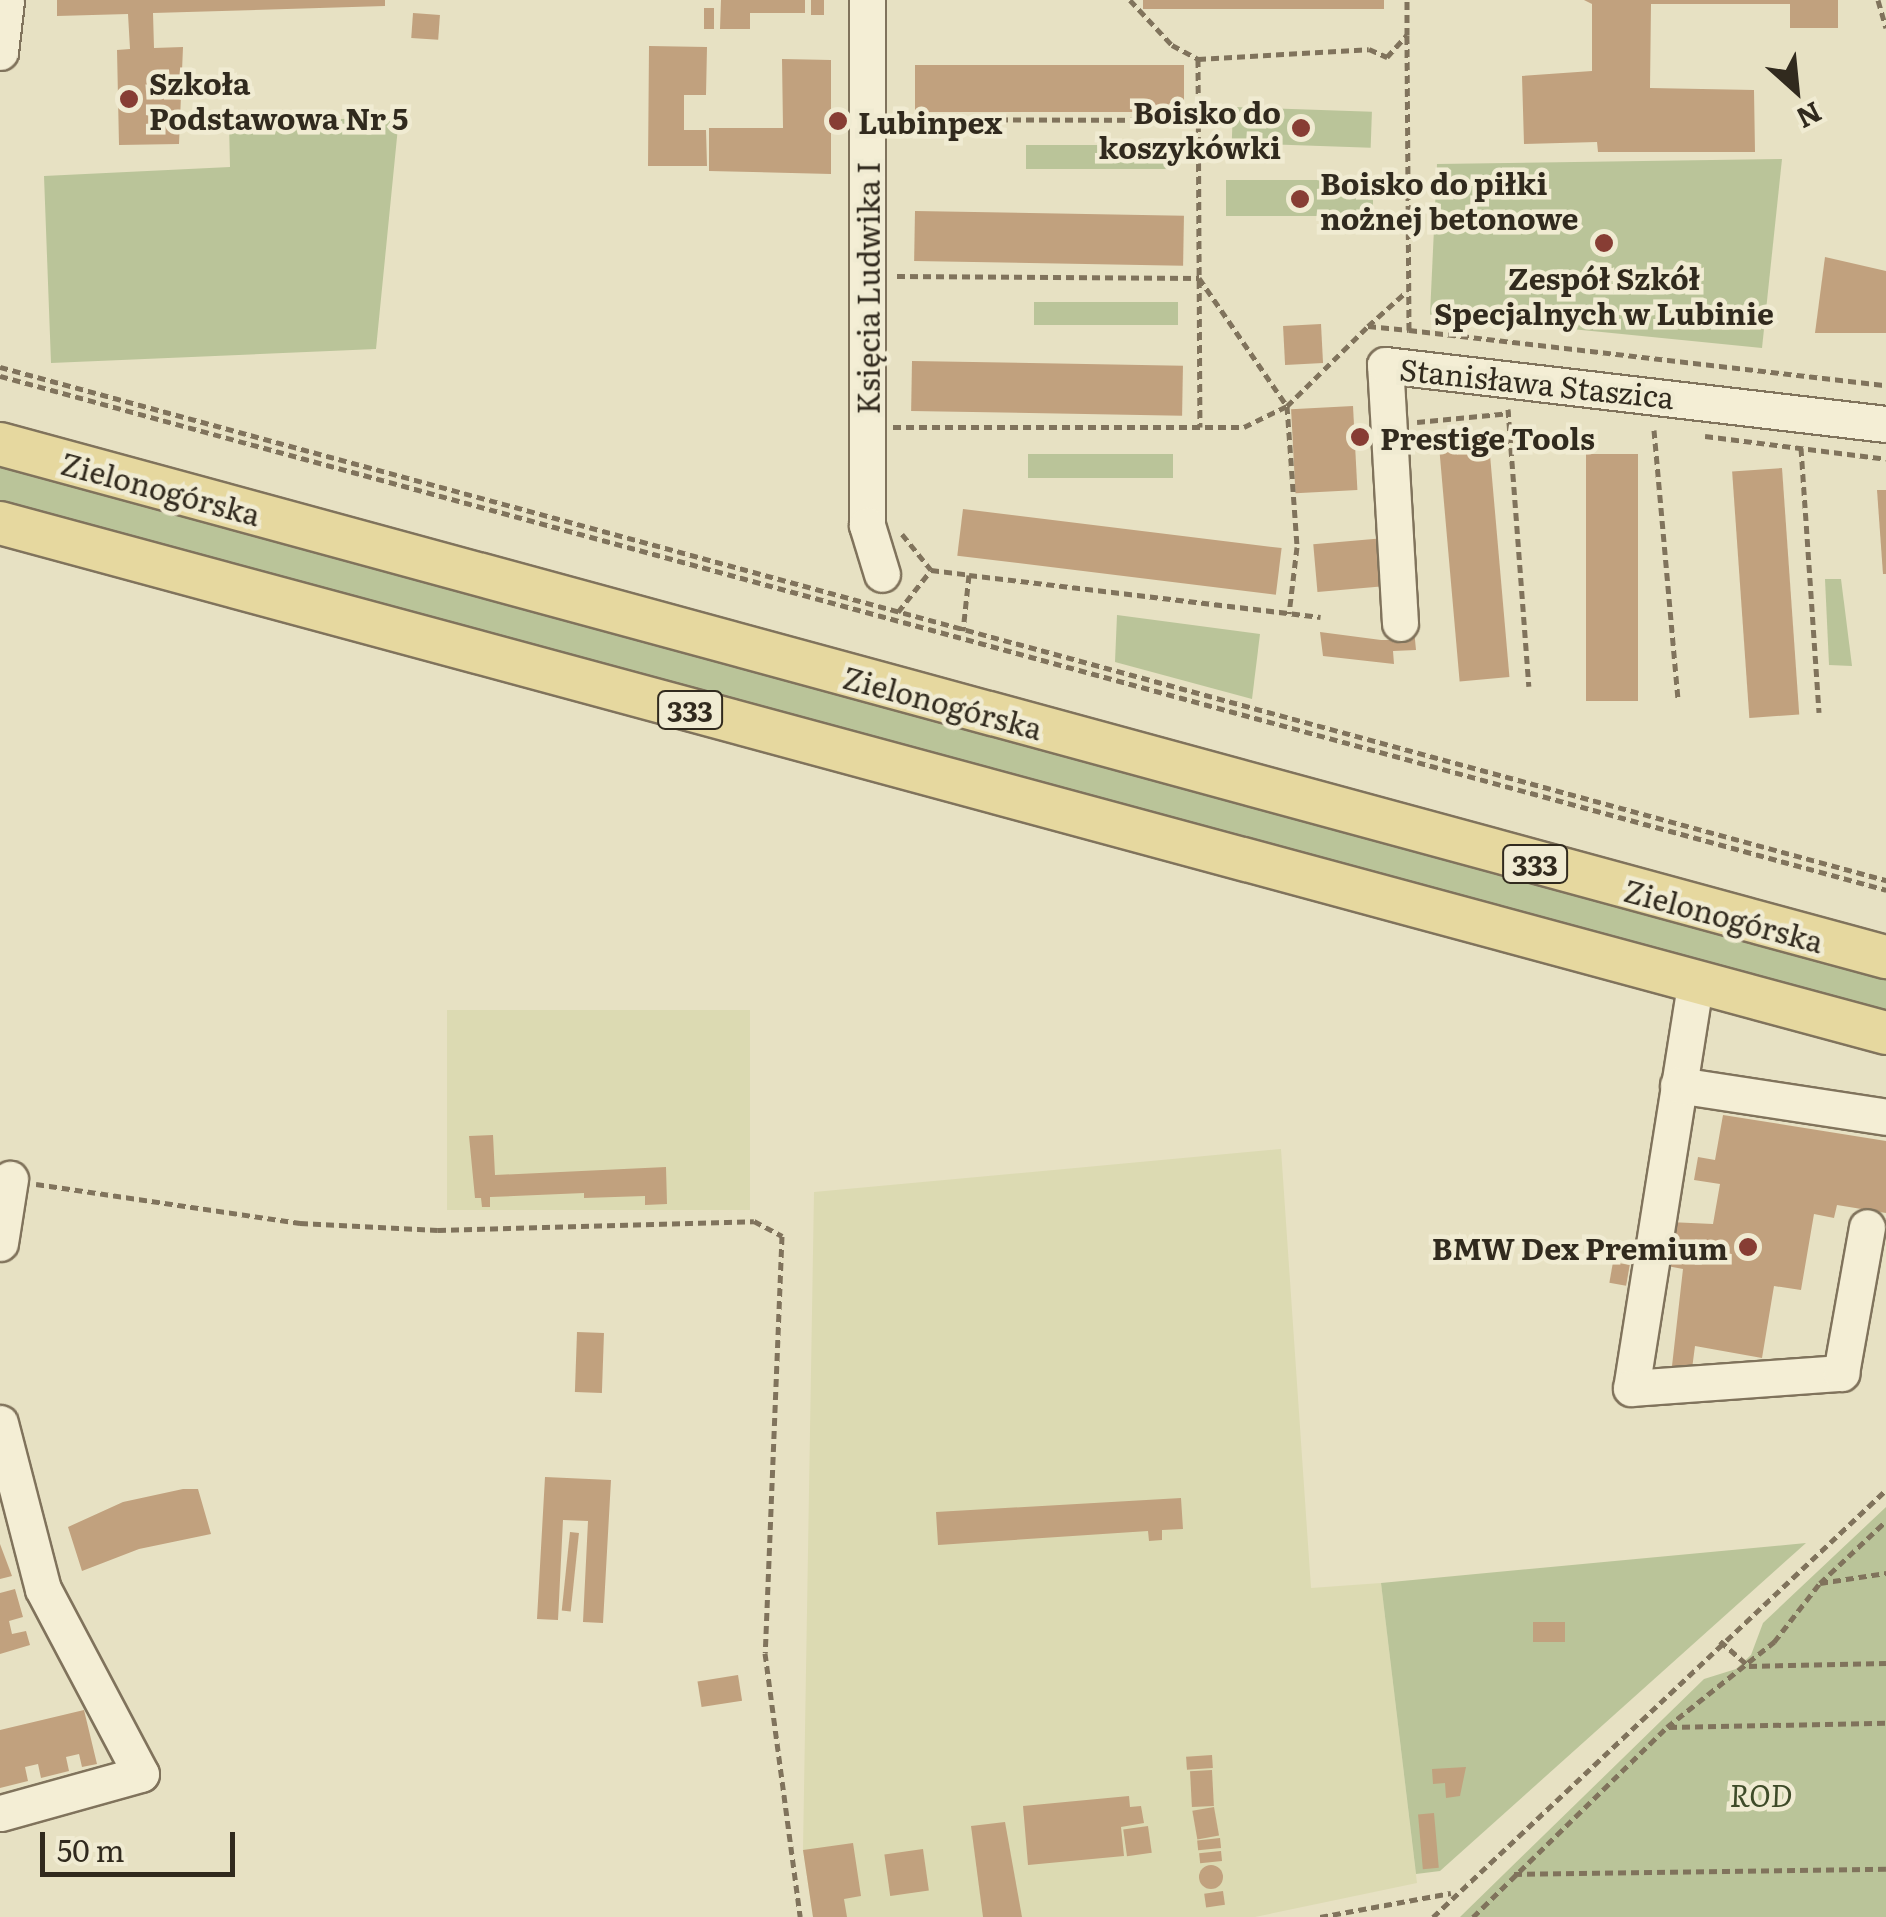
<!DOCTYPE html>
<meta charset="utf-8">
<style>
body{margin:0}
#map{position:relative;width:1886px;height:1917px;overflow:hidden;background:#e7e1c3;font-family:Literata,serif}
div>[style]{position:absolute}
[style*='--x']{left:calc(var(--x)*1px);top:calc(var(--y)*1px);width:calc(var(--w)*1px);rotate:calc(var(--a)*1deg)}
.farmland>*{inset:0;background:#dcdab2;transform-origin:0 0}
.green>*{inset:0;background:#bac499;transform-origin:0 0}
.building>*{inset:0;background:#c1a17e;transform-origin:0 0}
.round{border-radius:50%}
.path>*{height:5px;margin-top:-2.5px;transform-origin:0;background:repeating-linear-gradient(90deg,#80735c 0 8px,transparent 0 13px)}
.roads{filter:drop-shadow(2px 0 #80735c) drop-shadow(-2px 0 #80735c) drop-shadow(0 2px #80735c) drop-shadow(0 -2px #80735c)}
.minor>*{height:35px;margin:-17.5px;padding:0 17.5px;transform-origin:17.5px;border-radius:17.5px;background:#f4eed5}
.major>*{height:42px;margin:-21px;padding:0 21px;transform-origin:21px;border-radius:21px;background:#e6d89f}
.dots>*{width:28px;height:28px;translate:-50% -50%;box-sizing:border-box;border:5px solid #f0ebd2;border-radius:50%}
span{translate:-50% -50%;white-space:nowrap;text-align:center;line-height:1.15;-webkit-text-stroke:9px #f0ebd2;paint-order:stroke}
.shield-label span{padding:2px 8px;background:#f0ebd2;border:2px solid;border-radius:8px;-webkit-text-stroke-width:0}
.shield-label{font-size:28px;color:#312a1e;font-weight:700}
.poi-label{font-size:30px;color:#312a1e;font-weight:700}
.left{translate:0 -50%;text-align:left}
.right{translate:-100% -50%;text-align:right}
.street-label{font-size:30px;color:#312a1e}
.park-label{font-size:30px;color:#3e4b28;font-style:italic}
.north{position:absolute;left:1746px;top:40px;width:100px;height:100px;-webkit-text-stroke:8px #f0ebd2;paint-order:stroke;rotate:153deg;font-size:28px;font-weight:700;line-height:40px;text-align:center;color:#312a1e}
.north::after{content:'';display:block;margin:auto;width:35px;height:45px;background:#312a1e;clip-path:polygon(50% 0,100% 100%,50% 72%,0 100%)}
.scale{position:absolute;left:40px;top:1832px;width:195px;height:45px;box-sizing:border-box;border:5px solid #312a1e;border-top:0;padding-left:12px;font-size:30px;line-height:35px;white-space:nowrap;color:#312a1e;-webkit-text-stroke:8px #f0ebd2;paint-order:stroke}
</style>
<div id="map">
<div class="farmland">
<i style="left:750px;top:1010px;width:200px;height:303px;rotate:90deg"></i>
<i style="clip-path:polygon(1281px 1149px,1311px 1588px,1381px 1583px,1417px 1883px,1255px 1917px,813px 1917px,803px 1850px,814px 1192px)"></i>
</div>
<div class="green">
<i style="left:1233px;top:107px;width:139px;height:36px;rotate:2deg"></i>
<i style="clip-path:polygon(399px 117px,376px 349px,51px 363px,44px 176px,230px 167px,229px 123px)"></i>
<i style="left:1026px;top:145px;width:144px;height:24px"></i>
<i style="clip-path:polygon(1782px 159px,1762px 348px,1430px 315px,1437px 164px)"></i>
<i style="left:1373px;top:180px;width:36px;height:147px;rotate:90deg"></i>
<i style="left:1034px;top:302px;width:144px;height:23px"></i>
<i style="left:1028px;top:454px;width:145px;height:24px"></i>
<i style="clip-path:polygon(0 456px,1886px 969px,1886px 1012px,0 507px)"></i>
<i style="clip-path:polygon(1825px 579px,1841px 579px,1852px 666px,1829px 665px)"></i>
<i style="clip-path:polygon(1117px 615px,1260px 634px,1252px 699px,1115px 662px)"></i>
<i style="clip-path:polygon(1886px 1507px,1886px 1917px,1460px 1917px,1704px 1679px,1736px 1669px,1751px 1655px,1763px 1623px)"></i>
<i style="clip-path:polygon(1806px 1543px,1440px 1871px,1416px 1874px,1381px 1583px)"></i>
</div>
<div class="building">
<i style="clip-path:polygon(57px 0,385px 0,385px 6px,153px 13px,154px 48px,183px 47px,179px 144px,119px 145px,117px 50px,130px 49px,128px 14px,57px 16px)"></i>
<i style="clip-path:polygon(721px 0,805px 0,805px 13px,750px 13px,750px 29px,720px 29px)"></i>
<i style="left:811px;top:0;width:13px;height:15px"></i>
<i style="left:1143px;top:0;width:241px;height:9px"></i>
<i style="clip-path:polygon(1584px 0,1838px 0,1838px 28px,1790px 28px,1790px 4px,1651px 4px,1650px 88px,1754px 90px,1755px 152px,1598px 152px,1597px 142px,1524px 144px,1522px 76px,1592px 71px,1592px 4px)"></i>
<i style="left:704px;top:8px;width:10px;height:21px"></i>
<i style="left:413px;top:13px;width:27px;height:25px;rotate:4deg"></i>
<i style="clip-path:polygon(649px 46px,707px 47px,706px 95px,684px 95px,684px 130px,706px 130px,707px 166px,648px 166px)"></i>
<i style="clip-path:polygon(782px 59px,831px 60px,831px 174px,709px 171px,709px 128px,783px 128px)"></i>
<i style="left:915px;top:65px;width:269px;height:47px"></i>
<i style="left:915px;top:211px;width:269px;height:50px;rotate:1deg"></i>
<i style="clip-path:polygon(1825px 257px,1886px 271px,1886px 333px,1815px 333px)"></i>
<i style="left:1321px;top:324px;width:39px;height:38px;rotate:87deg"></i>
<i style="left:912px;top:361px;width:271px;height:50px;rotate:1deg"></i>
<i style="left:1353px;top:406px;width:84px;height:62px;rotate:87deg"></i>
<i style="left:1488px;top:432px;width:246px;height:50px;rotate:85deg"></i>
<i style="left:1586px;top:454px;width:52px;height:247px"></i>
<i style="left:1782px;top:468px;width:247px;height:50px;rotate:86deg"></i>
<i style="clip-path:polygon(1877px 490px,1886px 490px,1886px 574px,1883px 574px)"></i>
<i style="left:963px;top:509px;width:321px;height:47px;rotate:7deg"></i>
<i style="left:1385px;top:538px;width:48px;height:72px;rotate:85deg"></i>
<i style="clip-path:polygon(1414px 629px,1416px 650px,1393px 651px,1394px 664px,1323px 656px,1320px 632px,1381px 640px,1392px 640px,1392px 631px)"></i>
<i style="clip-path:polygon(1723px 1115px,1886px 1141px,1886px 1213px,1837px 1205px,1834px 1218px,1814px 1214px,1801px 1290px,1774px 1286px,1762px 1358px,1695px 1346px,1692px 1369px,1672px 1366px,1683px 1269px,1662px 1265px,1669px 1222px,1713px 1224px,1720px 1184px,1694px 1180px,1698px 1157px,1715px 1160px)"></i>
<i style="clip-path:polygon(493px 1135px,495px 1175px,666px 1167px,667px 1204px,645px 1205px,645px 1196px,584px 1198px,584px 1193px,490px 1197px,490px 1207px,482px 1207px,481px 1198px,475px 1198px,469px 1136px)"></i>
<i style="left:1613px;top:1262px;width:17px;height:21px;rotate:10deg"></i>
<i style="left:577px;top:1332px;width:27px;height:60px;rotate:2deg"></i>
<i style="clip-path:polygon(545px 1477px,611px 1480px,603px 1623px,583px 1622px,588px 1521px,563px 1520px,558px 1620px,537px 1619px)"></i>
<i style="clip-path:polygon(183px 1489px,198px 1489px,211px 1534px,139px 1549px,82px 1571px,68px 1527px,123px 1502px)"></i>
<i style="clip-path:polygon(1181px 1498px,1183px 1529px,1162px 1530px,1162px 1540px,1149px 1541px,1148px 1531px,938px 1545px,936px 1512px)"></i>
<i style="left:570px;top:1532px;width:9px;height:79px;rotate:6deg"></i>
<i style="clip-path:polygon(0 1544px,12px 1576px,0 1579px)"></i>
<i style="clip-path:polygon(15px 1589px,23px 1617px,9px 1621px,12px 1634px,26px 1631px,30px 1645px,0 1654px,0 1593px)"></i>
<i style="left:1565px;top:1622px;width:20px;height:32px;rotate:90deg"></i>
<i style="left:738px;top:1675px;width:26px;height:41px;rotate:81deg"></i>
<i style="clip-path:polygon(84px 1710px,97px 1764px,82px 1767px,79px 1754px,66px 1757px,69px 1771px,41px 1778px,38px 1764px,25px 1767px,28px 1781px,0 1788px,0 1730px)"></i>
<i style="left:1212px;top:1755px;width:13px;height:26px;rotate:86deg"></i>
<i style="clip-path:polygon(1466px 1767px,1460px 1796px,1446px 1798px,1445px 1783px,1433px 1784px,1432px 1769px)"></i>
<i style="left:1212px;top:1770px;width:36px;height:22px;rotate:87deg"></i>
<i style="clip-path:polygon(1129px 1796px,1130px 1807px,1141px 1806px,1144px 1823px,1121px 1827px,1124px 1856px,1028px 1865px,1023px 1806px)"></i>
<i style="left:1214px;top:1807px;width:29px;height:22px;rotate:80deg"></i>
<i style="left:1434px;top:1813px;width:55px;height:16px;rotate:85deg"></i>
<i style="clip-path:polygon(1005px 1822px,1022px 1917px,983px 1917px,971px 1826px)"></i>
<i style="left:1148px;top:1826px;width:27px;height:25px;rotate:82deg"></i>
<i style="left:1220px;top:1838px;width:10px;height:23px;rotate:84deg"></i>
<i style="clip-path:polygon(853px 1843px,861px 1896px,844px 1899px,847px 1917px,813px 1917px,803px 1850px)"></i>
<i style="left:923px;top:1849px;width:42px;height:39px;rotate:82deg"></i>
<i style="left:1221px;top:1851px;width:10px;height:22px;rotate:84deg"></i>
<i class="round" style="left:1199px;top:1865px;width:24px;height:24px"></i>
<i style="left:1223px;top:1891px;width:14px;height:19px;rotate:82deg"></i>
</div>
<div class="path">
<i style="--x:1130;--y:0;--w:62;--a:47"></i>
<i style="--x:1172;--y:45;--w:30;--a:28"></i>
<i style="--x:1198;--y:59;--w:171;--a:-3.3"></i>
<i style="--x:1369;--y:49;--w:20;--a:24"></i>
<i style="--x:1387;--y:57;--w:30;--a:-48"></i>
<i style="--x:1407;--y:35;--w:35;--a:-90"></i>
<i style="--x:1878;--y:0;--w:29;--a:74"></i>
<i style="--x:1198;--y:59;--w:368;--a:89.7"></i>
<i style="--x:896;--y:119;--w:302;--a:0.2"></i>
<i style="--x:897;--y:276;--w:302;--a:0.4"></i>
<i style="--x:1199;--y:278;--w:155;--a:55.5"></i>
<i style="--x:1287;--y:406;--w:114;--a:-44.6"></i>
<i style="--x:1368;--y:326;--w:41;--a:5.6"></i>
<i style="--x:1409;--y:330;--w:295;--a:-90.4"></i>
<i style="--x:1368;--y:326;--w:52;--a:-41.9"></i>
<i style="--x:1409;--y:330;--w:480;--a:6.6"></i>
<i style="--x:0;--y:367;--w:1955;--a:15.22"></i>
<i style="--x:0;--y:376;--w:1955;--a:15.24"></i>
<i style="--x:1508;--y:409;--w:278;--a:85.7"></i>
<i style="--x:1417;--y:422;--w:94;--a:-5.5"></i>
<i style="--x:893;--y:427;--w:351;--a:0"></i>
<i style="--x:1244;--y:427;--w:48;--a:-26"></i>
<i style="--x:1287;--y:406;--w:141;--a:85.9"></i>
<i style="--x:1297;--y:547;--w:67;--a:96.8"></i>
<i style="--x:1654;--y:430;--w:270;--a:84.9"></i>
<i style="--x:1705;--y:436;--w:182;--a:7.2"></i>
<i style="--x:1801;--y:448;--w:265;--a:86.1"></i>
<i style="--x:902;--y:534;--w:46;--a:51.1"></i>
<i style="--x:931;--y:570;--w:38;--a:7"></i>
<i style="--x:969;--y:575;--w:56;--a:96.1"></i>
<i style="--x:969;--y:575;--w:354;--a:6.8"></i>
<i style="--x:898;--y:612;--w:53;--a:-51.8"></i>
<i style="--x:36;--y:1184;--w:267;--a:8.4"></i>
<i style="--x:300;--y:1223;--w:138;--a:2.9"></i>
<i style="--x:438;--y:1230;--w:316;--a:-1.6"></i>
<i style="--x:754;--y:1221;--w:32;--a:28"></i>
<i style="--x:782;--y:1236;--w:417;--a:92.3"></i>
<i style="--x:765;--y:1653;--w:266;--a:82.4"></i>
<i style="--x:1820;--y:1583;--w:67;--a:-8.6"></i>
<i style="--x:1720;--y:1641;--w:38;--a:41"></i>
<i style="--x:1749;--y:1666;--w:137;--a:-1.3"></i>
<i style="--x:1669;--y:1727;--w:217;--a:-1.1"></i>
<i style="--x:1514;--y:1874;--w:372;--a:-0.8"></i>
<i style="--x:1320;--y:1917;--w:133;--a:-10.4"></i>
<i style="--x:1433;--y:1917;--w:623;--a:-43.31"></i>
<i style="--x:1473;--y:1917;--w:272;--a:-44.4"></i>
<i style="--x:1667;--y:1727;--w:137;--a:-38.5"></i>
<i style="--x:1774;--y:1642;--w:75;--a:-52.1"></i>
<i style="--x:1820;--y:1583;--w:91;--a:-43.2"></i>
</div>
<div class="roads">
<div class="minor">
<i style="--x:867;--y:0;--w:525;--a:90"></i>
<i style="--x:867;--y:525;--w:51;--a:73"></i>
<i style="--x:0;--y:52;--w:52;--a:-83.4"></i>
<i style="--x:1400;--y:623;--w:258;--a:-93.3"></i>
<i style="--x:1385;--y:365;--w:504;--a:6.72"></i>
<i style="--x:1695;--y:985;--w:408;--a:99"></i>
<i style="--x:1631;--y:1388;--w:211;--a:-4.1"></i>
<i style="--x:1841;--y:1373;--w:148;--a:-79.9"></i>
<i style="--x:1678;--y:1085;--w:210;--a:8.7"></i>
<i style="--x:0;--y:1243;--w:65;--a:-81.1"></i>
<i style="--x:0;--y:1423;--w:171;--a:75.5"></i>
<i style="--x:43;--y:1589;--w:209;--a:62.1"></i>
<i style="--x:141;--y:1774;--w:146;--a:164.5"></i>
</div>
<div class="major">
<i style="--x:0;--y:444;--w:1955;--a:15.22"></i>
<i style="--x:0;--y:523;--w:1954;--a:15.13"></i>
</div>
</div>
<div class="dots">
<i style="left:129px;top:99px;background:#873d34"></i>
<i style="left:838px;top:121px;background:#873d34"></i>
<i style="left:1301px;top:128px;background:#873d34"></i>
<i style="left:1300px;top:199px;background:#873d34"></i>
<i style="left:1604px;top:243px;background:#873d34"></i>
<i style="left:1360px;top:437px;background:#873d34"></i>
<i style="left:1748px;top:1247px;background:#873d34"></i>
</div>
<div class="shield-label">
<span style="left:690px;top:710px">333</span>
<span style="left:1535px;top:864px">333</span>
</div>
<div class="poi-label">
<span class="left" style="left:149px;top:99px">Szkoła<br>Podstawowa Nr 5</span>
<span class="right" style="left:1281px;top:128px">Boisko do<br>koszykówki</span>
<span class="left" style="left:858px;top:121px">Lubinpex</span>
<span class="left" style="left:1320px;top:199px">Boisko do piłki<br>nożnej betonowe</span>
<span style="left:1604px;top:294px">Zespół Szkół<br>Specjalnych w Lubinie</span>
<span class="left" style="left:1380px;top:437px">Prestige Tools</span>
<span class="right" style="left:1728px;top:1247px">BMW Dex Premium</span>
</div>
<div class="street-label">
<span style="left:867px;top:288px;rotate:-90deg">Księcia Ludwika I</span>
<span style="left:1537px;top:382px;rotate:6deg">Stanisława Staszica</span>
<span style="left:161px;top:488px;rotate:15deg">Zielonogórska</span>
<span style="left:943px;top:702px;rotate:15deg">Zielonogórska</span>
<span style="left:1724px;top:915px;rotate:15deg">Zielonogórska</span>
</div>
<div class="park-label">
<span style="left:1761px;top:1794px">ROD</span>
</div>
<div class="north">N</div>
<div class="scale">50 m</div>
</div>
